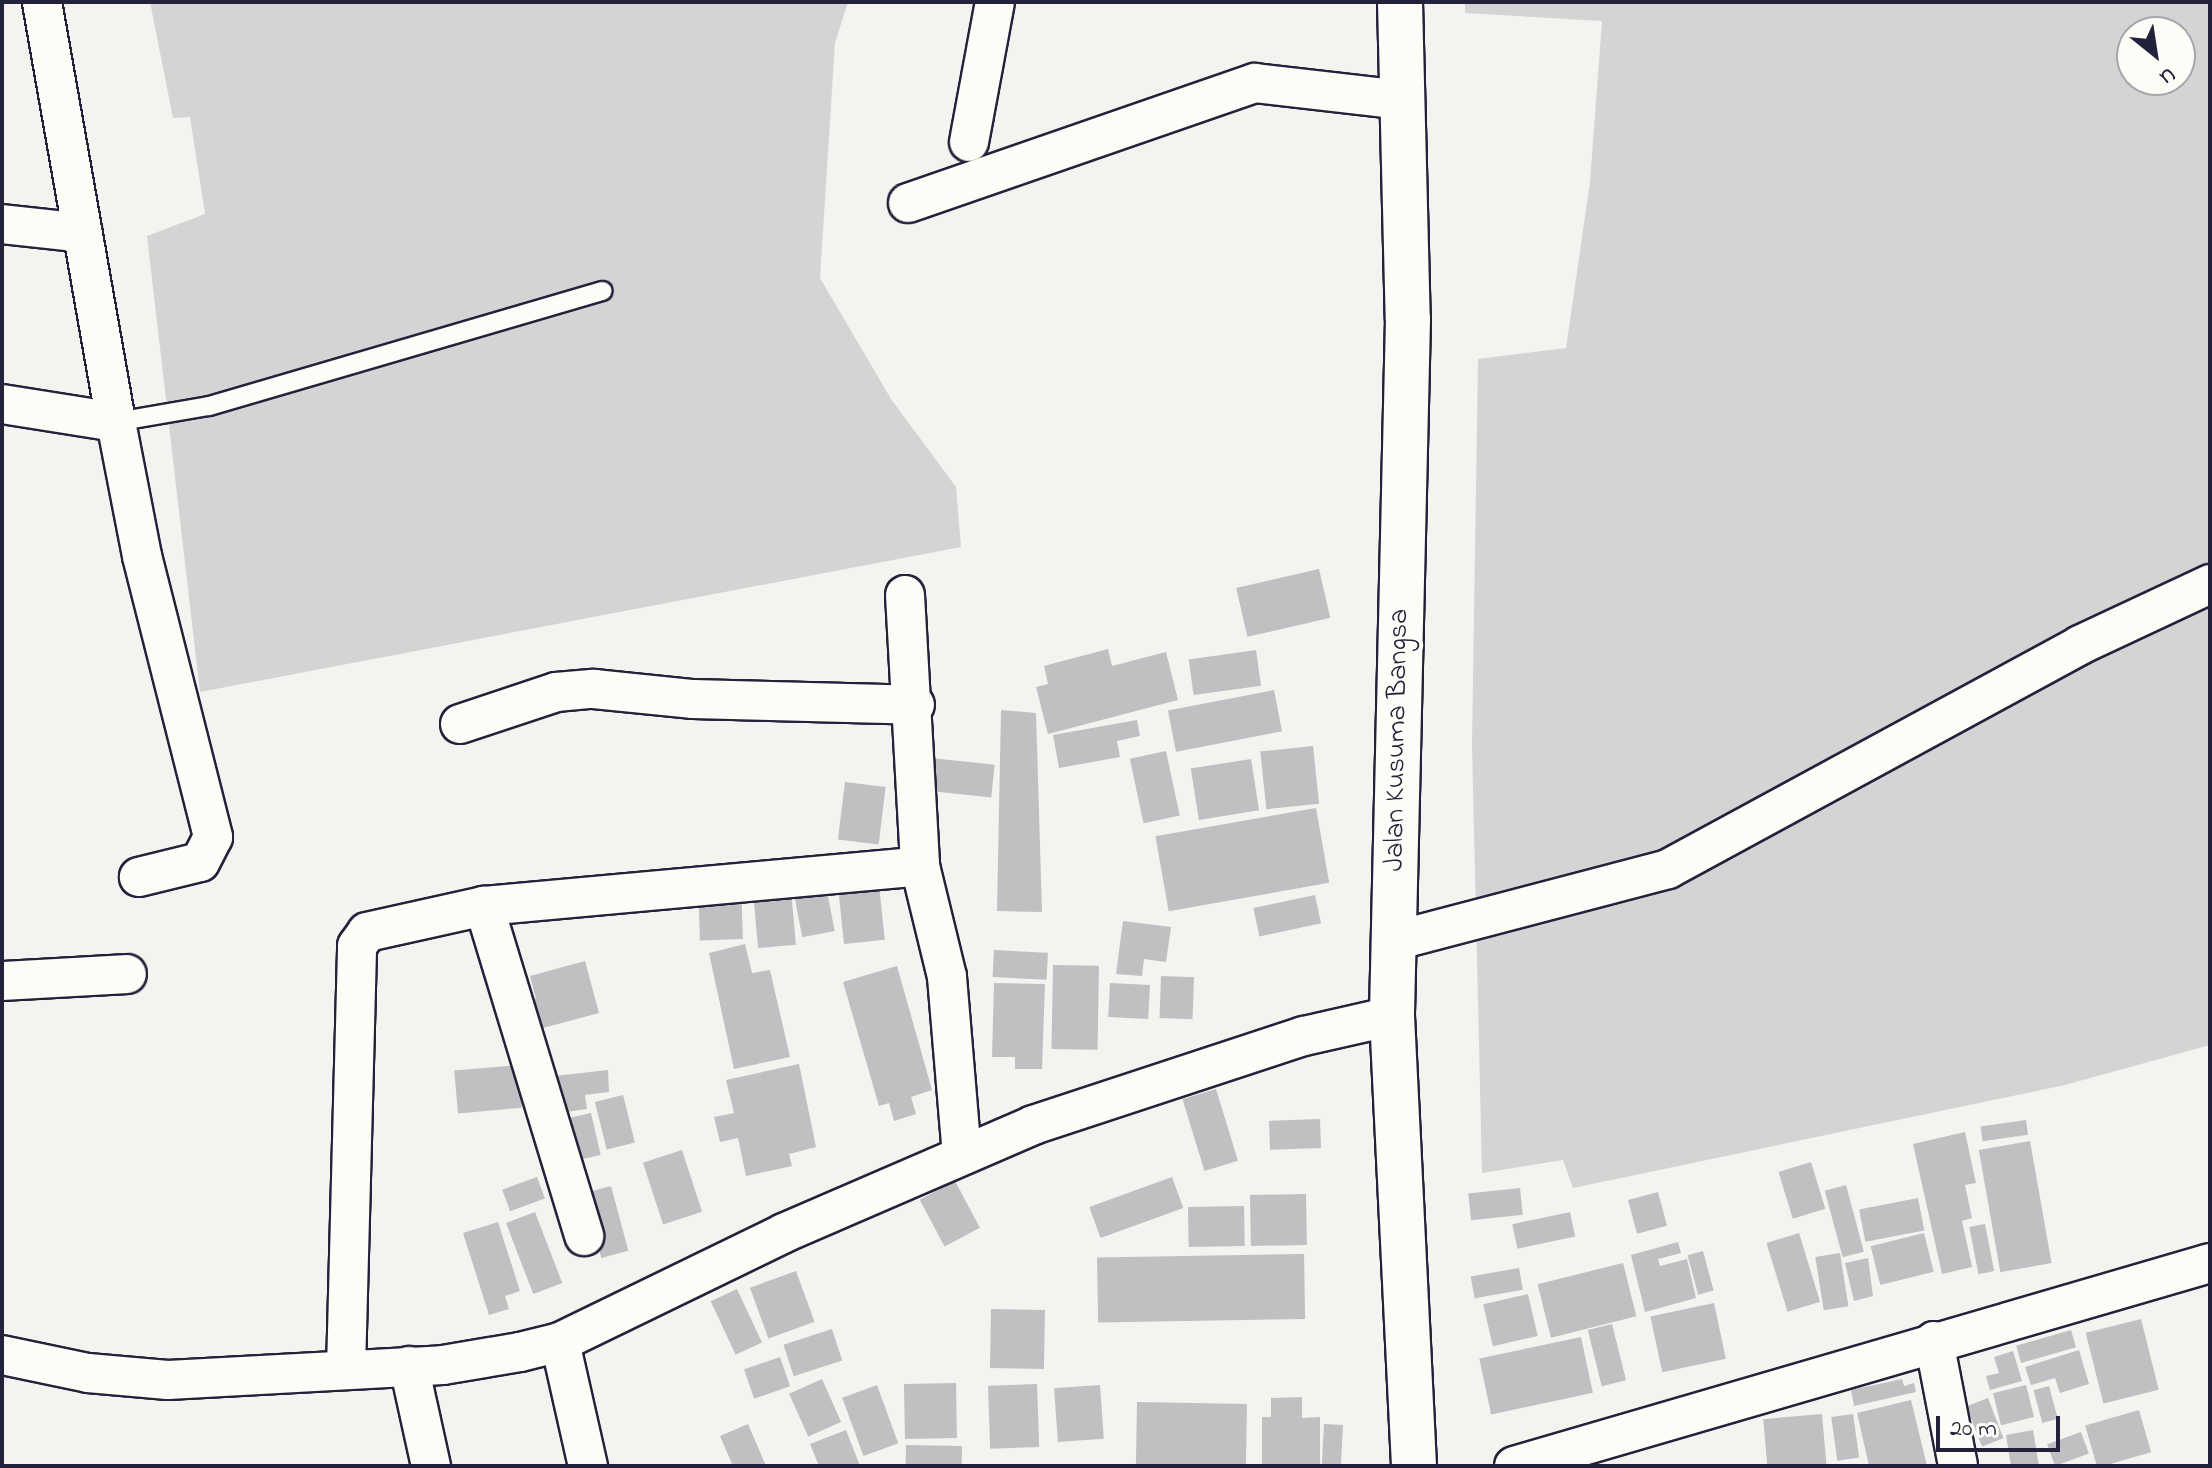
<!DOCTYPE html>
<style>
body{margin:0}
#map{position:relative;width:2212px;height:1468px;overflow:hidden;background:#f4f3ef;font-family:"Indie Flower",sans-serif}
div>[style]{position:absolute}
[style*='--x']{left:calc(var(--x)*1px);top:calc(var(--y)*1px);width:calc(var(--w)*1px);rotate:calc(var(--a)*1deg)}
.green>*{inset:0;background:#d5d4d5}
.building>*{inset:0;background:#c0bfc2;transform-origin:0 0}
.roads{filter:drop-shadow(2px 0 #22223b) drop-shadow(-2px 0 #22223b) drop-shadow(0 2px #22223b) drop-shadow(0 -2px #22223b)}
.service>*{height:18px;margin:-9px;padding:0 9px;transform-origin:9px;border-radius:9px;background:#fdfcf7}
.minor>*{height:38px;margin:-19px;padding:0 19px;transform-origin:19px;border-radius:19px;background:#fdfcf7}
.tertiary>*{height:44px;margin:-22px;padding:0 22px;transform-origin:22px;border-radius:22px;background:#fdfcf7}
span{translate:-50% -50%;white-space:nowrap;text-align:center;line-height:1.15;-webkit-text-stroke:8px #fdfcf7;paint-order:stroke}
.street-label{font-size:28px;color:#22223b}
.frame{position:absolute;inset:0;border:4px solid #22223b;pointer-events:none}
.north{position:absolute;left:2116px;top:16px;width:80px;height:80px;box-sizing:border-box;background:#fdfcf7;border:2px solid #a5a5ac;border-radius:50%;rotate:150deg;font-size:22px;font-weight:700;line-height:32px;text-align:center;color:#22223b}
.north::after{content:'';display:block;margin:auto;width:28px;height:36px;background:#22223b;clip-path:polygon(50% 0,100% 100%,50% 72%,0 100%)}
.scale{position:absolute;left:1936px;top:1416px;width:124px;height:36px;box-sizing:border-box;border:4px solid #22223b;border-top:0;padding-left:10px;font-size:24px;line-height:28px;white-space:nowrap;color:#22223b;-webkit-text-stroke:6px #fdfcf7;paint-order:stroke}
</style>
<div id="map">
<div class="green">
<i style="clip-path:polygon(150px 2px,848px 2px,835px 43px,820px 278px,891px 399px,956px 487px,961px 547px,200px 692px,147px 236px,205px 214px,190px 117px,173px 118px)"></i>
<i style="clip-path:polygon(evenodd,1465px 2px,2210px 2px,2210px 1045px,2065px 1085px,1573px 1188px,1563px 1160px,1482px 1173px,1472px 745px,1478px 359px,1566px 348px,1590px 182px,1602px 21px,1465px 13px,1465px 2px,2132px 32px,2180px 32px,2180px 80px,2132px 80px,2132px 32px)"></i>
</div>
<div class="building">
<i style="left:1319px;top:569px;width:50px;height:85px;rotate:77deg"></i>
<i style="clip-path:polygon(1108px 649px,1112px 666px,1166px 652px,1178px 700px,1048px 734px,1036px 687px,1048px 684px,1044px 666px)"></i>
<i style="left:1256px;top:650px;width:36px;height:68px;rotate:82deg"></i>
<i style="left:1274px;top:690px;width:42px;height:108px;rotate:79deg"></i>
<i style="clip-path:polygon(1001px 710px,1036px 713px,1042px 912px,997px 911px)"></i>
<i style="clip-path:polygon(1137px 720px,1140px 736px,1117px 741px,1120px 757px,1059px 768px,1053px 735px)"></i>
<i style="left:1313px;top:746px;width:58px;height:53px;rotate:84deg"></i>
<i style="left:1166px;top:751px;width:66px;height:37px;rotate:78deg"></i>
<i style="left:931px;top:758px;width:64px;height:33px;rotate:6deg"></i>
<i style="left:1251px;top:759px;width:52px;height:61px;rotate:81deg"></i>
<i style="left:845px;top:782px;width:41px;height:58px;rotate:7deg"></i>
<i style="left:1316px;top:808px;width:76px;height:163px;rotate:80deg"></i>
<i style="left:878px;top:875px;width:65px;height:41px;rotate:84deg"></i>
<i style="left:825px;top:881px;width:51px;height:33px;rotate:79deg"></i>
<i style="left:741px;top:884px;width:55px;height:43px;rotate:88deg"></i>
<i style="left:791px;top:889px;width:56px;height:38px;rotate:85deg"></i>
<i style="left:1315px;top:895px;width:29px;height:63px;rotate:78deg"></i>
<i style="clip-path:polygon(1123px 921px,1171px 927px,1166px 962px,1144px 959px,1142px 976px,1116px 974px)"></i>
<i style="clip-path:polygon(745px 944px,752px 973px,770px 970px,790px 1057px,734px 1069px,709px 953px)"></i>
<i style="left:994px;top:950px;width:54px;height:27px;rotate:3deg"></i>
<i style="clip-path:polygon(585px 961px,599px 1013px,528px 1032px,521px 1004px,536px 999px,530px 976px)"></i>
<i style="left:1053px;top:965px;width:46px;height:84px;rotate:1deg"></i>
<i style="clip-path:polygon(897px 966px,932px 1090px,911px 1097px,916px 1114px,894px 1121px,889px 1103px,879px 1106px,843px 982px)"></i>
<i style="left:1161px;top:976px;width:33px;height:42px;rotate:2deg"></i>
<i style="clip-path:polygon(994px 983px,1045px 984px,1042px 1069px,1015px 1069px,1015px 1057px,992px 1057px)"></i>
<i style="left:1110px;top:983px;width:40px;height:34px;rotate:3deg"></i>
<i style="clip-path:polygon(799px 1064px,816px 1147px,789px 1154px,792px 1166px,746px 1176px,738px 1138px,720px 1142px,714px 1117px,734px 1113px,726px 1080px)"></i>
<i style="left:518px;top:1065px;width:43px;height:64px;rotate:85deg"></i>
<i style="clip-path:polygon(608px 1070px,609px 1092px,585px 1095px,587px 1109px,559px 1113px,555px 1076px)"></i>
<i style="left:1216px;top:1089px;width:75px;height:35px;rotate:73deg"></i>
<i style="left:623px;top:1095px;width:49px;height:29px;rotate:76deg"></i>
<i style="left:591px;top:1113px;width:43px;height:25px;rotate:77deg"></i>
<i style="left:1320px;top:1119px;width:29px;height:51px;rotate:88deg"></i>
<i style="left:2026px;top:1120px;width:15px;height:46px;rotate:82deg"></i>
<i style="clip-path:polygon(1965px 1132px,1976px 1183px,1965px 1185px,1972px 1218px,1962px 1221px,1972px 1267px,1942px 1274px,1913px 1144px)"></i>
<i style="left:2030px;top:1141px;width:124px;height:52px;rotate:80deg"></i>
<i style="left:682px;top:1150px;width:65px;height:41px;rotate:72deg"></i>
<i style="left:1811px;top:1162px;width:49px;height:34px;rotate:73deg"></i>
<i style="left:537px;top:1177px;width:23px;height:37px;rotate:70deg"></i>
<i style="left:1172px;top:1177px;width:33px;height:88px;rotate:70deg"></i>
<i style="left:955px;top:1181px;width:53px;height:40px;rotate:62deg"></i>
<i style="left:1846px;top:1185px;width:69px;height:22px;rotate:75deg"></i>
<i style="left:611px;top:1186px;width:67px;height:28px;rotate:75deg"></i>
<i style="left:1520px;top:1188px;width:27px;height:52px;rotate:84deg"></i>
<i style="left:1658px;top:1192px;width:35px;height:31px;rotate:75deg"></i>
<i style="left:1306px;top:1194px;width:51px;height:56px;rotate:89deg"></i>
<i style="left:1918px;top:1198px;width:33px;height:60px;rotate:79deg"></i>
<i style="left:1244px;top:1206px;width:40px;height:56px;rotate:89deg"></i>
<i style="left:535px;top:1212px;width:76px;height:31px;rotate:69deg"></i>
<i style="left:1570px;top:1212px;width:25px;height:59px;rotate:78deg"></i>
<i style="clip-path:polygon(498px 1222px,520px 1291px,505px 1296px,509px 1309px,489px 1315px,463px 1233px)"></i>
<i style="left:1985px;top:1224px;width:48px;height:16px;rotate:79deg"></i>
<i style="left:1799px;top:1233px;width:72px;height:34px;rotate:73deg"></i>
<i style="left:1924px;top:1233px;width:40px;height:55px;rotate:76deg"></i>
<i style="clip-path:polygon(1678px 1242px,1681px 1253px,1658px 1259px,1660px 1266px,1687px 1259px,1696px 1298px,1645px 1312px,1631px 1255px)"></i>
<i style="left:1703px;top:1251px;width:41px;height:16px;rotate:75deg"></i>
<i style="left:1840px;top:1253px;width:54px;height:25px;rotate:81deg"></i>
<i style="left:1304px;top:1254px;width:65px;height:207px;rotate:89deg"></i>
<i style="clip-path:polygon(1868px 1258px,1873px 1296px,1854px 1301px,1845px 1263px)"></i>
<i style="left:1623px;top:1263px;width:55px;height:88px;rotate:76deg"></i>
<i style="left:1519px;top:1268px;width:22px;height:49px;rotate:80deg"></i>
<i style="left:796px;top:1271px;width:54px;height:49px;rotate:70deg"></i>
<i style="left:737px;top:1289px;width:59px;height:29px;rotate:65deg"></i>
<i style="left:1528px;top:1294px;width:43px;height:46px;rotate:77deg"></i>
<i style="left:1714px;top:1303px;width:57px;height:65px;rotate:78deg"></i>
<i style="left:991px;top:1309px;width:54px;height:59px;rotate:1deg"></i>
<i style="left:2141px;top:1319px;width:73px;height:57px;rotate:76deg"></i>
<i style="left:1612px;top:1324px;width:58px;height:25px;rotate:76deg"></i>
<i style="left:832px;top:1329px;width:33px;height:51px;rotate:72deg"></i>
<i style="left:2071px;top:1330px;width:18px;height:57px;rotate:74deg"></i>
<i style="left:1581px;top:1337px;width:57px;height:104px;rotate:78deg"></i>
<i style="clip-path:polygon(2079px 1350px,2089px 1384px,2060px 1393px,2055px 1378px,2031px 1385px,2025px 1367px)"></i>
<i style="clip-path:polygon(2013px 1351px,2022px 1381px,1990px 1390px,1986px 1376px,1999px 1373px,1994px 1357px)"></i>
<i style="left:780px;top:1357px;width:31px;height:38px;rotate:71deg"></i>
<i style="left:822px;top:1379px;width:47px;height:36px;rotate:66deg"></i>
<i style="clip-path:polygon(1902px 1379px,1904px 1386px,1914px 1383px,1916px 1392px,1854px 1406px,1851px 1390px)"></i>
<i style="left:956px;top:1383px;width:55px;height:52px;rotate:89deg"></i>
<i style="left:1037px;top:1384px;width:63px;height:49px;rotate:88deg"></i>
<i style="left:877px;top:1385px;width:62px;height:37px;rotate:70deg"></i>
<i style="left:1100px;top:1385px;width:54px;height:46px;rotate:86deg"></i>
<i style="left:2026px;top:1385px;width:33px;height:34px;rotate:76deg"></i>
<i style="left:2049px;top:1386px;width:34px;height:16px;rotate:75deg"></i>
<i style="clip-path:polygon(1302px 1397px,1302px 1418px,1320px 1417px,1320px 1466px,1262px 1466px,1262px 1417px,1271px 1417px,1271px 1398px)"></i>
<i style="left:1988px;top:1398px;width:43px;height:23px;rotate:69deg"></i>
<i style="clip-path:polygon(1911px 1400px,1927px 1466px,1869px 1466px,1857px 1413px)"></i>
<i style="left:1137px;top:1402px;width:110px;height:64px;rotate:1deg"></i>
<i style="left:2139px;top:1410px;width:44px;height:56px;rotate:74deg"></i>
<i style="left:1822px;top:1414px;width:52px;height:59px;rotate:85deg"></i>
<i style="left:1853px;top:1414px;width:44px;height:22px;rotate:82deg"></i>
<i style="clip-path:polygon(748px 1424px,766px 1466px,733px 1466px,720px 1436px)"></i>
<i style="left:1324px;top:1424px;width:19px;height:42px;rotate:3deg"></i>
<i style="clip-path:polygon(846px 1430px,860px 1466px,819px 1466px,810px 1444px)"></i>
<i style="clip-path:polygon(2033px 1430px,2039px 1466px,2011px 1466px,2006px 1435px)"></i>
<i style="left:2081px;top:1432px;width:23px;height:36px;rotate:70deg"></i>
<i style="left:906px;top:1445px;width:56px;height:19px;rotate:1deg"></i>
</div>
<div class="roads">
<div class="service">
<i style="--x:116;--y:422;--w:94;--a:-9.8"></i>
<i style="--x:209;--y:406;--w:410;--a:-16.3"></i>
</div>
<div class="minor">
<i style="--x:969;--y:142;--w:142;--a:-79.5"></i>
<i style="--x:908;--y:203;--w:367;--a:-19.1"></i>
<i style="--x:1255;--y:83;--w:148;--a:6.6"></i>
<i style="--x:2;--y:224;--w:81;--a:6.3"></i>
<i style="--x:2;--y:404;--w:115;--a:9"></i>
<i style="--x:116;--y:422;--w:426;--a:-100"></i>
<i style="--x:116;--y:422;--w:136;--a:79"></i>
<i style="--x:142;--y:556;--w:290;--a:75.8"></i>
<i style="--x:213;--y:837;--w:28;--a:117"></i>
<i style="--x:200;--y:862;--w:63;--a:166.2"></i>
<i style="--x:905;--y:595;--w:271;--a:86.8"></i>
<i style="--x:920;--y:866;--w:114;--a:76.3"></i>
<i style="--x:947;--y:977;--w:178;--a:85.2"></i>
<i style="--x:460;--y:724;--w:101;--a:-18.4"></i>
<i style="--x:556;--y:692;--w:38;--a:-5"></i>
<i style="--x:594;--y:689;--w:100;--a:5.8"></i>
<i style="--x:693;--y:699;--w:222;--a:1.5"></i>
<i style="--x:484;--y:906;--w:345;--a:73.1"></i>
<i style="--x:1394;--y:941;--w:283;--a:-14.7"></i>
<i style="--x:1668;--y:869;--w:469;--a:-28.5"></i>
<i style="--x:2080;--y:645;--w:144;--a:-25.1"></i>
<i style="--x:2;--y:981;--w:125;--a:-3.2"></i>
<i style="--x:1934;--y:1341;--w:127;--a:79.1"></i>
<i style="--x:560;--y:1342;--w:127;--a:77.3"></i>
<i style="--x:2;--y:1355;--w:88;--a:11.8"></i>
<i style="--x:88;--y:1373;--w:80;--a:5"></i>
<i style="--x:168;--y:1380;--w:275;--a:-3.1"></i>
<i style="--x:443;--y:1365;--w:78;--a:-9.6"></i>
<i style="--x:520;--y:1352;--w:41;--a:-14"></i>
<i style="--x:560;--y:1342;--w:249;--a:-25.9"></i>
<i style="--x:784;--y:1233;--w:271;--a:-23.4"></i>
<i style="--x:1033;--y:1125;--w:285;--a:-18.2"></i>
<i style="--x:1304;--y:1036;--w:90;--a:-12.8"></i>
<i style="--x:409;--y:1366;--w:102;--a:77.6"></i>
<i style="--x:346;--y:1370;--w:424;--a:-88.5"></i>
<i style="--x:357;--y:946;--w:17;--a:-54"></i>
<i style="--x:367;--y:932;--w:120;--a:-12.5"></i>
<i style="--x:484;--y:906;--w:438;--a:-5.2"></i>
<i style="--x:1514;--y:1466;--w:725;--a:-16.26"></i>
</div>
<div class="tertiary">
<i style="--x:1400;--y:2;--w:317;--a:88.6"></i>
<i style="--x:1408;--y:319;--w:697;--a:91.32"></i>
<i style="--x:1392;--y:1016;--w:451;--a:87.2"></i>
</div>
</div>
<div class="street-label">
<span style="left:1398px;top:740px;rotate:-89deg">Jalan Kusuma Bangsa</span>
</div>
<div class="frame"></div>
<div class="north">U</div>
<div class="scale">20 m</div>
</div>
